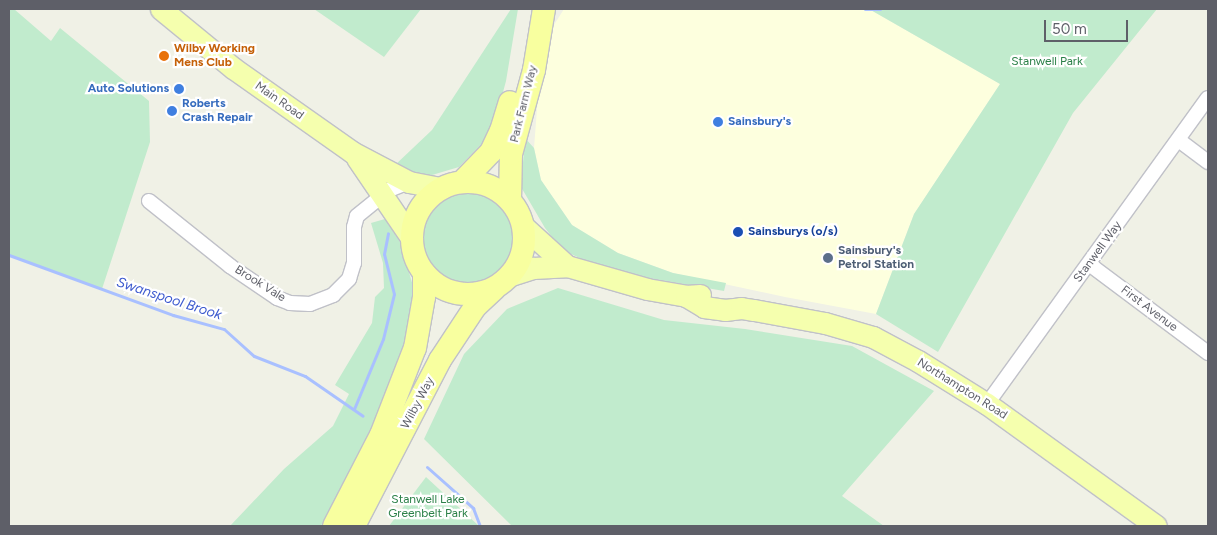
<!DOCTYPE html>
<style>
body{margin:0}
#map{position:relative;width:1217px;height:535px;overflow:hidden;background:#f0f1e6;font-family:Figtree,sans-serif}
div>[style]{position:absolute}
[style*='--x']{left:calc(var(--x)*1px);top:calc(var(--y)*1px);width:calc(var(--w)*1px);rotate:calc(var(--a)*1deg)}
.commercial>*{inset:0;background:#fdffde}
.green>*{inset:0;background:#c1ebcd}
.round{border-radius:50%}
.stream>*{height:3px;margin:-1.5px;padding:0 1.5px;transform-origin:1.5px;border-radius:1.5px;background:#a9c0ff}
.roads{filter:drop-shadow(1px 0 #c0c1c8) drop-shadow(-1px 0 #c0c1c8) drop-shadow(0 1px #c0c1c8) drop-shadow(0 -1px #c0c1c8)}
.minor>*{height:14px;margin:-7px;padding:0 7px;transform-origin:7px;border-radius:7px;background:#fff}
.primary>*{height:21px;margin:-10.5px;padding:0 10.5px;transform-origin:10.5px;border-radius:10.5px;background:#f5ffae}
.trunk>*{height:22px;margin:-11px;padding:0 11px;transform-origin:11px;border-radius:11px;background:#f8ff9f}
.trunk>.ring{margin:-11px;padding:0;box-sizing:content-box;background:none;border:22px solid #f8ff9f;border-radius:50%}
.dots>*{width:14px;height:14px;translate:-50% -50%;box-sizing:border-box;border:2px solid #fff;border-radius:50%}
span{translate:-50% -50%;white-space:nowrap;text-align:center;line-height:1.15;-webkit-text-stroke:4.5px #fff;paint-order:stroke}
.food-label{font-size:12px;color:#c56008;font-weight:700}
.left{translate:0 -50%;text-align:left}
.park-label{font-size:12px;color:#2b8048}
.shop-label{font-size:12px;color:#366cbe;font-weight:700}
.right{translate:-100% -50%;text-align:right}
.street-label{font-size:12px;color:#5e5f68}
.transit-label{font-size:12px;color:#164399;font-weight:700}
.service-label{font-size:12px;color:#4e5e75;font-weight:700}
.water-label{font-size:14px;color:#3e5bcf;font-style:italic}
.frame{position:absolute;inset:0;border:10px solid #5e5f68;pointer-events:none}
.scale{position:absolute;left:1044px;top:20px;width:84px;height:22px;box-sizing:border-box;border:2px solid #5e5f68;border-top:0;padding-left:6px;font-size:15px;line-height:18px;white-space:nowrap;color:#5e5f68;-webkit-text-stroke:4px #fff;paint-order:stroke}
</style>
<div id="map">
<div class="commercial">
<i style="clip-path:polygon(564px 9px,869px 9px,1000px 84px,914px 214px,876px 314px,785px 297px,673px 273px,618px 253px,572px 225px,541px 180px,534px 148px,542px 44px)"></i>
</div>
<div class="green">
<i style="clip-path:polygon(9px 9px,14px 9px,51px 41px,60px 28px,149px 101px,150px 142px,102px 289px,9px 255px)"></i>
<i style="clip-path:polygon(314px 9px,421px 9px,384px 57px)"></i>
<i style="clip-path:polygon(511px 9px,518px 9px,506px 81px,492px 133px,459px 167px,432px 175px,409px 173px,394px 166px,432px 130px)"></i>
<i style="clip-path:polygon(869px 9px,1157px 9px,1073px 113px,938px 352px,876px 314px,914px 214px,1000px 84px)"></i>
<i style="clip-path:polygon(525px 138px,534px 148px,541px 180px,572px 225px,618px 253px,673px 273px,726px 283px,724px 291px,643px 277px,586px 261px,571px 254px,556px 242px,545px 228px,521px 187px)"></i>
<i class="round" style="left:421px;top:189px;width:98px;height:98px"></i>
<i style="clip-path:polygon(385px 219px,400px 242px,416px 296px,405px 357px,353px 465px,321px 526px,230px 526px,284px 469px,333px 426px,349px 394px,335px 385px,372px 323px,375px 297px,384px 288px,383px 263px,371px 223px)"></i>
<i style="clip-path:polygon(558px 288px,664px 320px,745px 329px,852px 346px,934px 391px,842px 496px,884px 526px,512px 526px,424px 439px,464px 354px,507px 309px)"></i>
<i style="clip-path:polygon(426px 477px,479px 526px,389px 526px)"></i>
</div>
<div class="stream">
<i style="--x:865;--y:9;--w:15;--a:0"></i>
<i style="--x:9;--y:255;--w:175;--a:20.1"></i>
<i style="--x:173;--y:315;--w:53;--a:15.4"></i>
<i style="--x:224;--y:329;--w:40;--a:42"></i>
<i style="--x:254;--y:356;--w:55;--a:21.4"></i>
<i style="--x:305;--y:376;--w:70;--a:34.6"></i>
<i style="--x:354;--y:409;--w:76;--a:-67.5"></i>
<i style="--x:383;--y:339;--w:46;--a:-76.3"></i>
<i style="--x:394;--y:294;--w:41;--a:-104"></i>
<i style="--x:384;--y:254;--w:21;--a:-79"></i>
<i style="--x:427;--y:467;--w:62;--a:41.7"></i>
<i style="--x:473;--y:508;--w:19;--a:69"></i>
</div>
<div class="roads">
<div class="minor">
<i style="--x:1180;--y:141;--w:35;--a:37"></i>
<i style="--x:149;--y:201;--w:104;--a:38.7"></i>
<i style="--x:230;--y:266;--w:57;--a:34.2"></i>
<i style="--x:277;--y:298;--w:14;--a:21"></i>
<i style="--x:290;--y:303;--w:20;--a:3"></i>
<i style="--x:310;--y:304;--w:25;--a:-21"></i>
<i style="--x:333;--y:295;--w:23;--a:-45"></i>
<i style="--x:349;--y:279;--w:17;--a:-73"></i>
<i style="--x:354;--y:263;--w:36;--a:-90"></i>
<i style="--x:354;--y:227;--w:11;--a:-75"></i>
<i style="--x:357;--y:216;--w:41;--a:-39.1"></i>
<i style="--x:389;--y:190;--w:22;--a:-22"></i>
<i style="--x:1089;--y:264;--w:149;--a:36.8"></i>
<i style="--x:987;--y:404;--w:377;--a:-54.2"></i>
</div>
<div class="primary">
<i style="--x:161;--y:9;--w:93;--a:39.3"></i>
<i style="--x:233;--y:68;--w:146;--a:35.2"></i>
<i style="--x:352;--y:152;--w:64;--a:27.8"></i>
<i style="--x:409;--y:182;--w:33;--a:11"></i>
<i style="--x:357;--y:158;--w:98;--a:55.8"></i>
<i style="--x:523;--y:226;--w:59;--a:42.3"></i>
<i style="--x:511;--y:275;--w:23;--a:-18"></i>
<i style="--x:533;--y:268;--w:34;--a:-3"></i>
<i style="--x:567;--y:266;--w:83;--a:16"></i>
<i style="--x:647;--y:289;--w:40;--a:10"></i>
<i style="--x:686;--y:296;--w:14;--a:-4"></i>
<i style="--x:686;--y:296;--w:21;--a:31"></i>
<i style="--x:704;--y:307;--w:21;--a:8"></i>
<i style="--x:725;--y:310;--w:16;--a:-7"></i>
<i style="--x:741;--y:308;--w:13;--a:9"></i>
<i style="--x:754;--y:310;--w:72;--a:10.4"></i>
<i style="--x:825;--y:323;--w:50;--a:16.3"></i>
<i style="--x:873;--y:337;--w:51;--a:28.1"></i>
<i style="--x:918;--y:361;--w:81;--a:31.9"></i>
<i style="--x:987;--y:404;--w:208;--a:35.8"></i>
</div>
<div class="trunk">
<i style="--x:463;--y:181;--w:40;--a:-46"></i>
<i style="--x:491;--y:152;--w:23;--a:-65"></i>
<i style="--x:501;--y:131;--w:30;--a:-73"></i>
<i class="ring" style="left:412px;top:182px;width:90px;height:90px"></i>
<i style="--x:510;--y:200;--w:46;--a:-88.8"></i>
<i style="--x:511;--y:154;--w:87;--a:-74.7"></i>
<i style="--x:534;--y:70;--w:62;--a:-80.7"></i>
<i style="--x:334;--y:526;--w:102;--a:-62.7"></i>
<i style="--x:381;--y:435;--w:93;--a:-68.7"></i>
<i style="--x:415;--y:348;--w:52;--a:-80"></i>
<i style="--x:424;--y:297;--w:24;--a:-90"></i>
<i style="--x:354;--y:526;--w:187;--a:-62.6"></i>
<i style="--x:440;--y:360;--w:64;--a:-56.6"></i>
<i style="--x:475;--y:307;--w:26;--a:-43"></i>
</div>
</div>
<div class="dots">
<i style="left:164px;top:56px;background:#e8710a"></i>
<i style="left:179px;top:89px;background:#3f7fe0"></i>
<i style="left:172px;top:111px;background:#3f7fe0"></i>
<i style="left:718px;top:122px;background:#3f7fe0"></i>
<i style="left:738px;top:232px;background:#1a4fb4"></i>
<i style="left:828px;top:258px;background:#5c6f8a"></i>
</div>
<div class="food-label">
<span class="left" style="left:174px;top:56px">Wilby Working<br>Mens Club</span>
</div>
<div class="park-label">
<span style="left:1047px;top:62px">Stanwell Park</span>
<span style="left:428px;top:507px">Stanwell Lake<br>Greenbelt Park</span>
</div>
<div class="shop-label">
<span class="right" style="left:169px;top:89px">Auto Solutions</span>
<span class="left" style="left:182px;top:111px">Roberts<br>Crash Repair</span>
<span class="left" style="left:728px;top:122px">Sainsbury's</span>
</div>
<div class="street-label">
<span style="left:279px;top:101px;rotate:35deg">Main Road</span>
<span style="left:524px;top:104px;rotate:-76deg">Park Farm Way</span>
<span style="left:1098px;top:252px;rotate:-54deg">Stanwell Way</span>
<span style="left:260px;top:284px;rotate:32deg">Brook Vale</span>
<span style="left:1149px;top:309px;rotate:37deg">First Avenue</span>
<span style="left:962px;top:389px;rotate:32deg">Northampton Road</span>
<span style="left:418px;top:403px;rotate:-62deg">Wilby Way</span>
</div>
<div class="transit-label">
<span class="left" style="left:748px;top:232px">Sainsburys (o/s)</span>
</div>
<div class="service-label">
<span class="left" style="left:838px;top:258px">Sainsbury's<br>Petrol Station</span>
</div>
<div class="water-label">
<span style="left:169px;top:299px;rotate:18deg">Swanspool Brook</span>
</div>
<div class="frame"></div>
<div class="scale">50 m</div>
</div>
